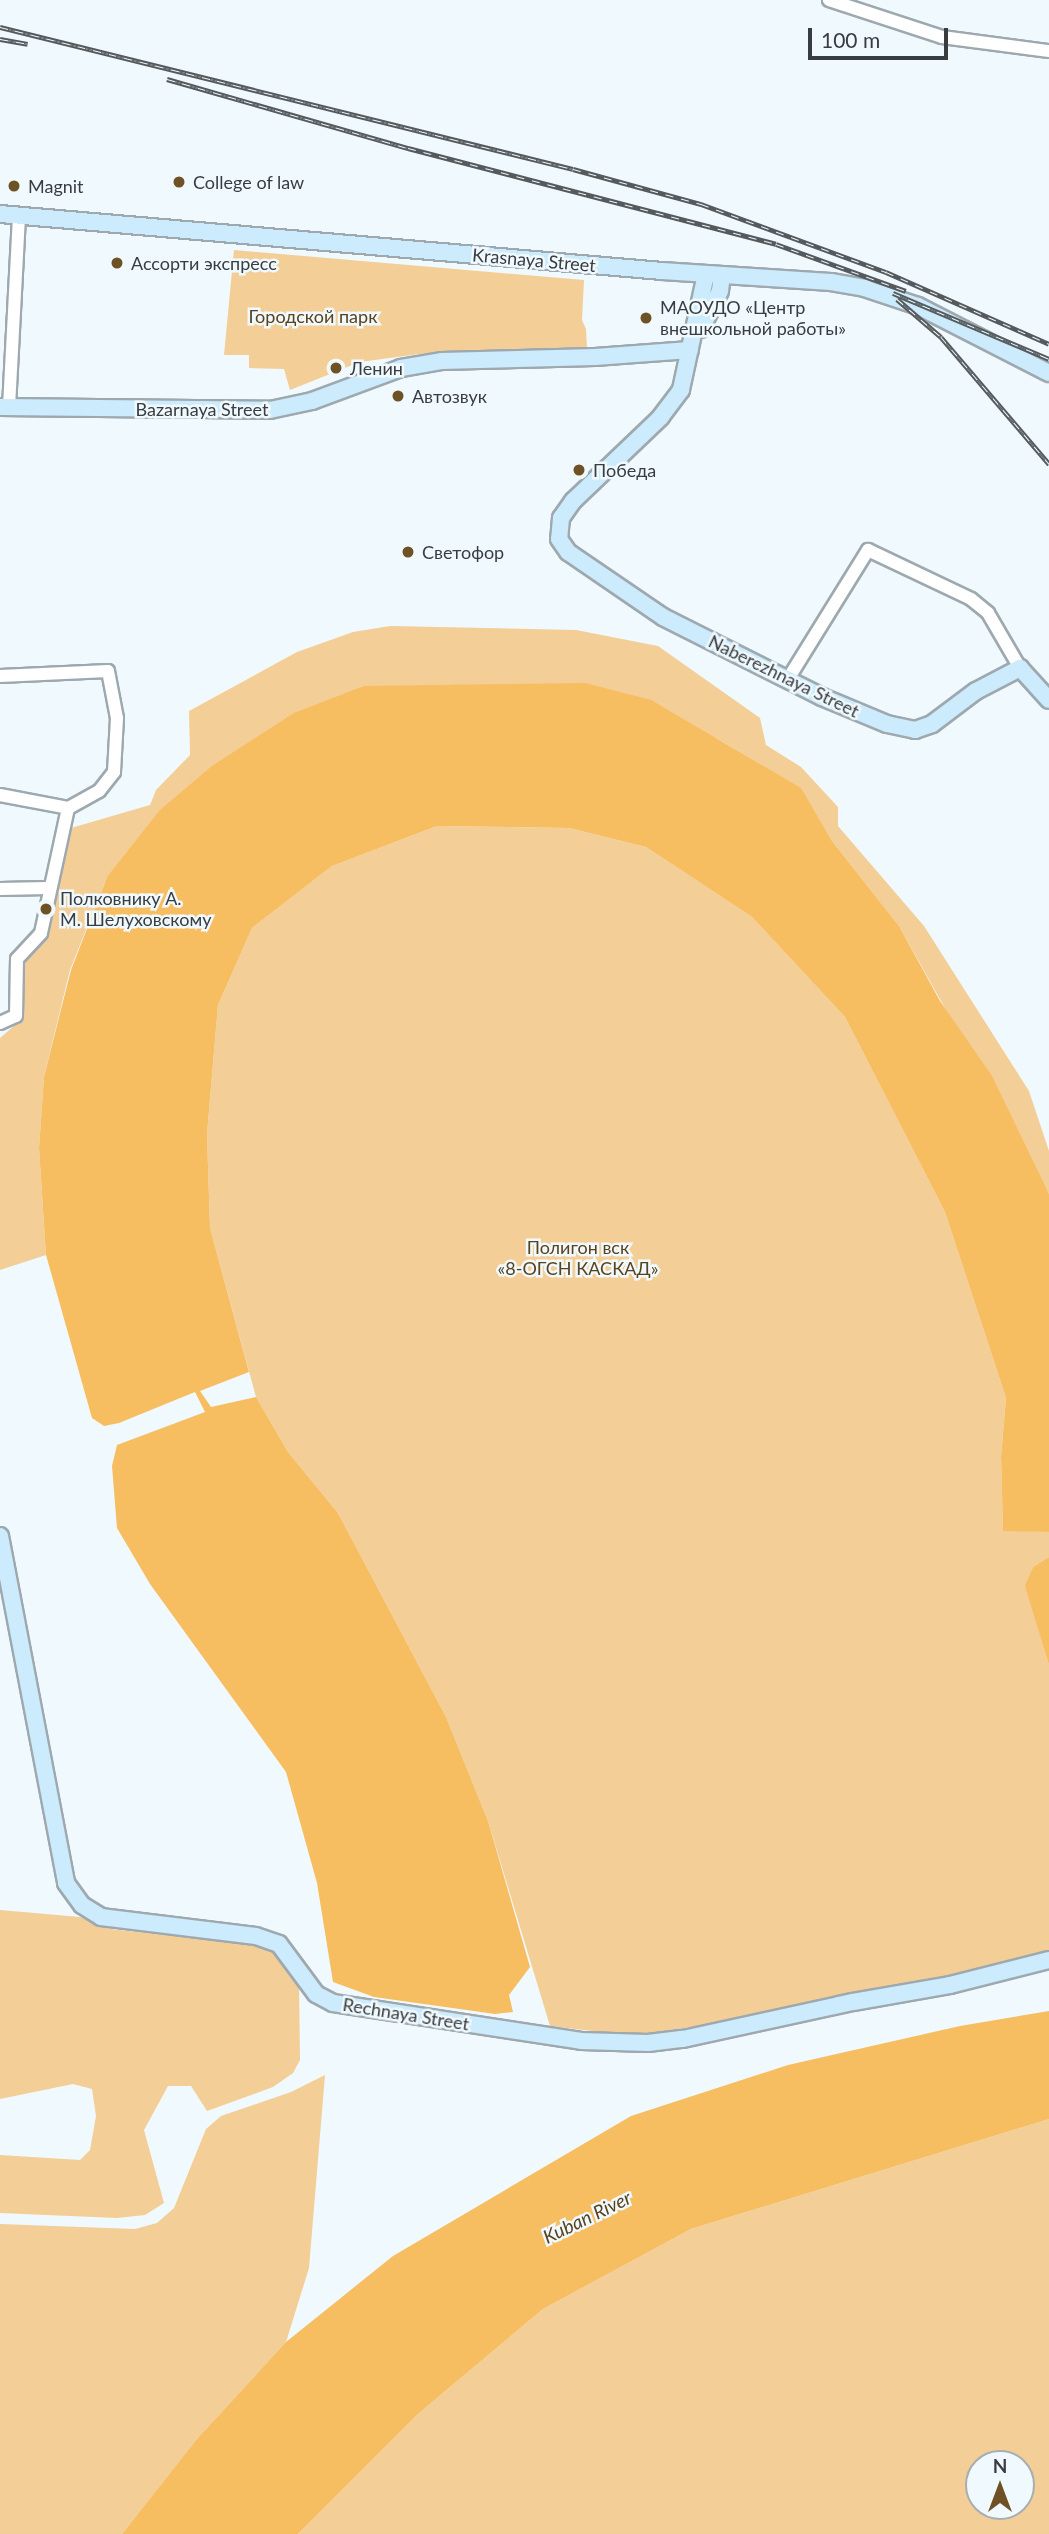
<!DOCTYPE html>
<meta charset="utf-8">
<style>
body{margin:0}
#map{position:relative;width:1049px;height:2534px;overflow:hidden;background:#f0f9fe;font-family:Lato,sans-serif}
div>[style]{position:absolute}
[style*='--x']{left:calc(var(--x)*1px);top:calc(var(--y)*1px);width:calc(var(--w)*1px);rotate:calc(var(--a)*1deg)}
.green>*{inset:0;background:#f3ce96}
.water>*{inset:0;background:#f7bd61}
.roads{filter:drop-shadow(2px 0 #9ea9af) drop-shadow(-2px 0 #9ea9af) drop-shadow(0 2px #9ea9af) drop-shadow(0 -2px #9ea9af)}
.minor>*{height:12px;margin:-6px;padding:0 6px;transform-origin:6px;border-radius:6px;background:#fff}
.major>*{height:16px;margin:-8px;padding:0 8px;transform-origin:8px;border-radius:8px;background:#ccebfc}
.rail>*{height:5px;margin-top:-2.5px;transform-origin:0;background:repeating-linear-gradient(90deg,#f0f9fe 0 8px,#555a5d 0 16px);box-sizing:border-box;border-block:2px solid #555a5d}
.dots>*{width:19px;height:19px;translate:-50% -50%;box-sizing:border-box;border:4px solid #f0f9fe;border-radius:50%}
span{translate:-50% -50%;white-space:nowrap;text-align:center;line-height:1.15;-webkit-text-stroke:5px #f0f9fe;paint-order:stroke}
.poi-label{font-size:18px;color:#393d40}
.left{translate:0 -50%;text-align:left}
.street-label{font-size:18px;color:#393d40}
.park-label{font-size:18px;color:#5a421c}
.water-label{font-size:19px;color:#5a421c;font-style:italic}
.north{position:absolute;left:965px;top:2450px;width:70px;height:70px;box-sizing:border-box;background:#f0f9fe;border:2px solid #a7aeb2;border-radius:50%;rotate:0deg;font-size:19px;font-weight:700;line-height:28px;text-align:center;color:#393d40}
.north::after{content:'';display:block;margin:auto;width:24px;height:32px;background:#6e5225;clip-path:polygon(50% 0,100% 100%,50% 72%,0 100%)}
.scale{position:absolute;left:808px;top:28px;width:140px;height:32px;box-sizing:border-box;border:4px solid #393d40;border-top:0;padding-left:9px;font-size:21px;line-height:24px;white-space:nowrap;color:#393d40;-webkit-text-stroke:5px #f0f9fe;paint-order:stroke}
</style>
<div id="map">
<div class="green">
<i style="clip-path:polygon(234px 250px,584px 280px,582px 320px,586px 329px,587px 348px,419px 354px,360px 362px,290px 390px,284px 369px,249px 368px,249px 355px,224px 355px)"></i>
<i style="clip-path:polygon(390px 626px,576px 630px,658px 646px,760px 718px,766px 745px,801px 767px,838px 807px,838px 826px,924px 926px,1029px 1091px,1049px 1151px,1049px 1194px,899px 926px,832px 841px,800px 788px,716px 738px,107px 877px,70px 970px,44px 1077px,39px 1148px,46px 1255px,0 1270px,0 1038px,22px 1019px,23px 963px,47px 932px,48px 910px,71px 828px,150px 805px,156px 790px,190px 755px,189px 711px,297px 652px,353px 632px)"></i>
<i style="clip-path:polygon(437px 826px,569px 828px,646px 847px,752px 917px,845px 1017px,945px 1212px,1006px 1398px,1001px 1456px,1003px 1530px,1049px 1532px,1049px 1557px,1033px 1567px,1026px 1586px,1049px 1665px,1049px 1954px,772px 2014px,634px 2036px,550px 2026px,488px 1821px,446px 1717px,338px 1513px,288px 1452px,256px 1397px,210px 1228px,207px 1134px,218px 1005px,252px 928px,332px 866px)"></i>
<i style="clip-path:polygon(0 1910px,80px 1917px,111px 1929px,263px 1946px,279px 1955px,299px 1982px,300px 2060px,293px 2073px,273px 2087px,207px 2111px,191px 2086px,168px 2086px,144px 2130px,164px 2203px,145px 2215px,117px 2218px,0 2213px,0 2155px,80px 2160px,90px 2150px,96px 2116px,92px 2089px,73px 2084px,0 2099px)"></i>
<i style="clip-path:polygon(325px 2075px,309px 2268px,286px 2342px,196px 2440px,122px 2534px,0 2534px,0 2224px,135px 2229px,157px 2223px,174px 2208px,206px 2129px,221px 2116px,291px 2092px)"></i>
<i style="clip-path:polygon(evenodd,1049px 2119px,1049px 2534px,298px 2534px,419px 2413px,543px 2309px,691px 2229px,1049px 2119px,979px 2464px,1021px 2464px,1021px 2506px,979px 2506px,979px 2464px)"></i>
</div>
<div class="water">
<i style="clip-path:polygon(585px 683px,651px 700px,801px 788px,832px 841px,899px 926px,940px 1001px,992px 1076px,1049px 1194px,1049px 1532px,1003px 1531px,1001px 1456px,1006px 1398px,945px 1212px,845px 1017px,752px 917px,646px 847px,569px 828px,437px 826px,332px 866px,252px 928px,218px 1005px,207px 1134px,210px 1228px,249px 1372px,200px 1391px,211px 1407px,256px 1397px,288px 1452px,338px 1513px,446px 1717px,488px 1821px,530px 1967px,509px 1995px,513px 2012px,495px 2014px,374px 1997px,333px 1982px,317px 1883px,286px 1772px,150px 1584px,117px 1528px,112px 1466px,117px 1445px,205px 1412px,195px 1392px,119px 1423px,104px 1426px,92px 1418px,46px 1255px,39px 1148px,44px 1077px,71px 970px,107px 877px,160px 810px,212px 766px,294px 713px,364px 686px)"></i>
<i style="clip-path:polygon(1049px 1557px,1049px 1665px,1025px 1586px,1033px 1567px)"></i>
<i style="clip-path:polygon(1049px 2011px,1049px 2119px,691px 2229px,543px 2309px,419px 2413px,298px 2534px,122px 2534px,196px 2440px,286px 2342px,393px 2256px,631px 2116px,788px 2065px,960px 2026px)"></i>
</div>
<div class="roads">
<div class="minor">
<i style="--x:829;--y:0;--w:119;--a:18.1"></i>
<i style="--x:942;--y:37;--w:108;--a:7.5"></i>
<i style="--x:9;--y:407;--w:191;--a:-87"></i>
<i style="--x:0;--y:676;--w:108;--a:-2.7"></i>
<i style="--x:108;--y:671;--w:48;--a:79.2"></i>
<i style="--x:117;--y:718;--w:54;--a:93.2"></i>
<i style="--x:114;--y:772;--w:24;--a:128"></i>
<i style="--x:99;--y:791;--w:35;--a:151"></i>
<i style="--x:788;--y:679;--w:152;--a:-58.2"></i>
<i style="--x:868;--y:550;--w:114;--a:25.4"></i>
<i style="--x:971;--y:599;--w:22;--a:39"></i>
<i style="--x:988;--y:613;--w:64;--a:59.8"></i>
<i style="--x:0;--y:795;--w:69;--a:10.8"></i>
<i style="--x:0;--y:889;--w:48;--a:-1.2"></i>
<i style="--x:0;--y:1023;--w:17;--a:-24"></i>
<i style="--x:16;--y:1016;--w:57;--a:-89"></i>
<i style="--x:17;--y:959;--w:35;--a:-47"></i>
<i style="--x:41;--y:933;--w:128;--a:-77.8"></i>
</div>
<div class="major">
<i style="--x:0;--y:214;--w:664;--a:4.92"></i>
<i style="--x:662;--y:271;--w:169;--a:3.7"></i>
<i style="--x:831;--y:282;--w:34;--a:10"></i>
<i style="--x:864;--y:288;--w:57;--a:18.4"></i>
<i style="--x:918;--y:306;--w:147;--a:27.1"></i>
<i style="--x:706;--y:274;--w:119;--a:102.2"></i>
<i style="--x:681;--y:390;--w:34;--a:127"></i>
<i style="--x:661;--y:417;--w:122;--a:136.3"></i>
<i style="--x:573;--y:501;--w:21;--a:125"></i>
<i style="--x:561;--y:518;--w:21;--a:95"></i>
<i style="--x:559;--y:539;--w:16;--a:55"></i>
<i style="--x:568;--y:552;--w:115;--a:34.4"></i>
<i style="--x:663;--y:617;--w:178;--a:26.7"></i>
<i style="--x:822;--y:697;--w:70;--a:22.6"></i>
<i style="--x:887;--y:724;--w:29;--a:12"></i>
<i style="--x:915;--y:730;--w:18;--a:-19"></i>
<i style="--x:932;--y:724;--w:55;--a:-36.9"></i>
<i style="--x:976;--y:691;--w:50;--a:-27.6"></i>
<i style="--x:1020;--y:668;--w:43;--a:47.8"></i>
<i style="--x:701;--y:329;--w:42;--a:-63.4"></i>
<i style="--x:720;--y:291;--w:16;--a:-83"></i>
<i style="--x:0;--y:407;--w:270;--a:0.6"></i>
<i style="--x:270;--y:410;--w:43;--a:-12.1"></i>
<i style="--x:312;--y:401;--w:95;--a:-20.3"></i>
<i style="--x:401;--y:368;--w:42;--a:-9.7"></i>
<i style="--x:442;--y:361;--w:153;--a:-1.5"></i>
<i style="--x:595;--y:357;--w:95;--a:-4.2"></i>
<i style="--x:0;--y:1536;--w:353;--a:79.2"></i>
<i style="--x:66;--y:1883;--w:27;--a:54"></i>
<i style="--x:82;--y:1905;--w:22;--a:32"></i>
<i style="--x:101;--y:1917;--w:156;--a:7"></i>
<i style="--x:256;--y:1936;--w:24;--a:19"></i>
<i style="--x:279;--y:1944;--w:62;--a:53.5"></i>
<i style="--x:316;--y:1994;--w:19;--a:28"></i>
<i style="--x:333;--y:2003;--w:251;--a:8.7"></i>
<i style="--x:581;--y:2041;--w:67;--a:1.7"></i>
<i style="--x:648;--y:2043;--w:35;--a:-7"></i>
<i style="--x:683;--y:2039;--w:174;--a:-12.3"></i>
<i style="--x:853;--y:2002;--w:98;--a:-9.9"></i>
<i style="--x:950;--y:1985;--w:102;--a:-14.2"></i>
</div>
</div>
<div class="rail">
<i style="--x:0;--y:27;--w:590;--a:13.92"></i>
<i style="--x:573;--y:169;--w:133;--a:15.3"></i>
<i style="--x:701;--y:204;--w:197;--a:20.2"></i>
<i style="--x:886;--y:272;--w:178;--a:23.8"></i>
<i style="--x:0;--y:39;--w:28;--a:10"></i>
<i style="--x:167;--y:79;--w:251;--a:16"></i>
<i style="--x:408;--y:148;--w:380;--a:14.6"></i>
<i style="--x:776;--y:244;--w:138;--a:19.9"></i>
<i style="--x:893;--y:293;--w:169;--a:22.9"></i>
<i style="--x:897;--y:299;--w:58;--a:40.8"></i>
<i style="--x:941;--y:337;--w:167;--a:49.6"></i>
</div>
<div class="dots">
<i style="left:179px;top:182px;background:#6e5225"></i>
<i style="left:14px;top:186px;background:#6e5225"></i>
<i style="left:117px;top:263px;background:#6e5225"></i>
<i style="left:646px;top:318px;background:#6e5225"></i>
<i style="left:336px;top:368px;background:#6e5225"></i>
<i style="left:398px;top:396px;background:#6e5225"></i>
<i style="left:579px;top:470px;background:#6e5225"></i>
<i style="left:408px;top:552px;background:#6e5225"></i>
<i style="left:46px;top:909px;background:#6e5225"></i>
</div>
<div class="poi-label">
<span class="left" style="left:193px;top:182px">College of law</span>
<span class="left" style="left:28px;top:186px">Magnit</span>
<span class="left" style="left:131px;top:263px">Ассорти экспресс</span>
<span class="left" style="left:660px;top:318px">МАОУДО «Центр<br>внешкольной работы»</span>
<span class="left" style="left:350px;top:368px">Ленин</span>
<span class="left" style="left:412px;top:396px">Автозвук</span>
<span class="left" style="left:593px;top:470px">Победа</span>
<span class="left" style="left:422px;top:552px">Светофор</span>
<span class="left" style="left:60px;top:909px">Полковнику А.<br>М. Шелуховскому</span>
</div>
<div class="street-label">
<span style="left:534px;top:260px;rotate:5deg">Krasnaya Street</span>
<span style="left:202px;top:409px">Bazarnaya Street</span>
<span style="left:784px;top:676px;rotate:26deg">Naberezhnaya Street</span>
<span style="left:406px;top:2014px;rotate:9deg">Rechnaya Street</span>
</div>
<div class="park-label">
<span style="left:313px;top:316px">Городской парк</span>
<span style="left:578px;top:1258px">Полигон вск<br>«8-ОГСН КАСКАД»</span>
</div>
<div class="water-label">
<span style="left:587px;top:2217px;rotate:-26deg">Kuban River</span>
</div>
<div class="north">N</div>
<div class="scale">100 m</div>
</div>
